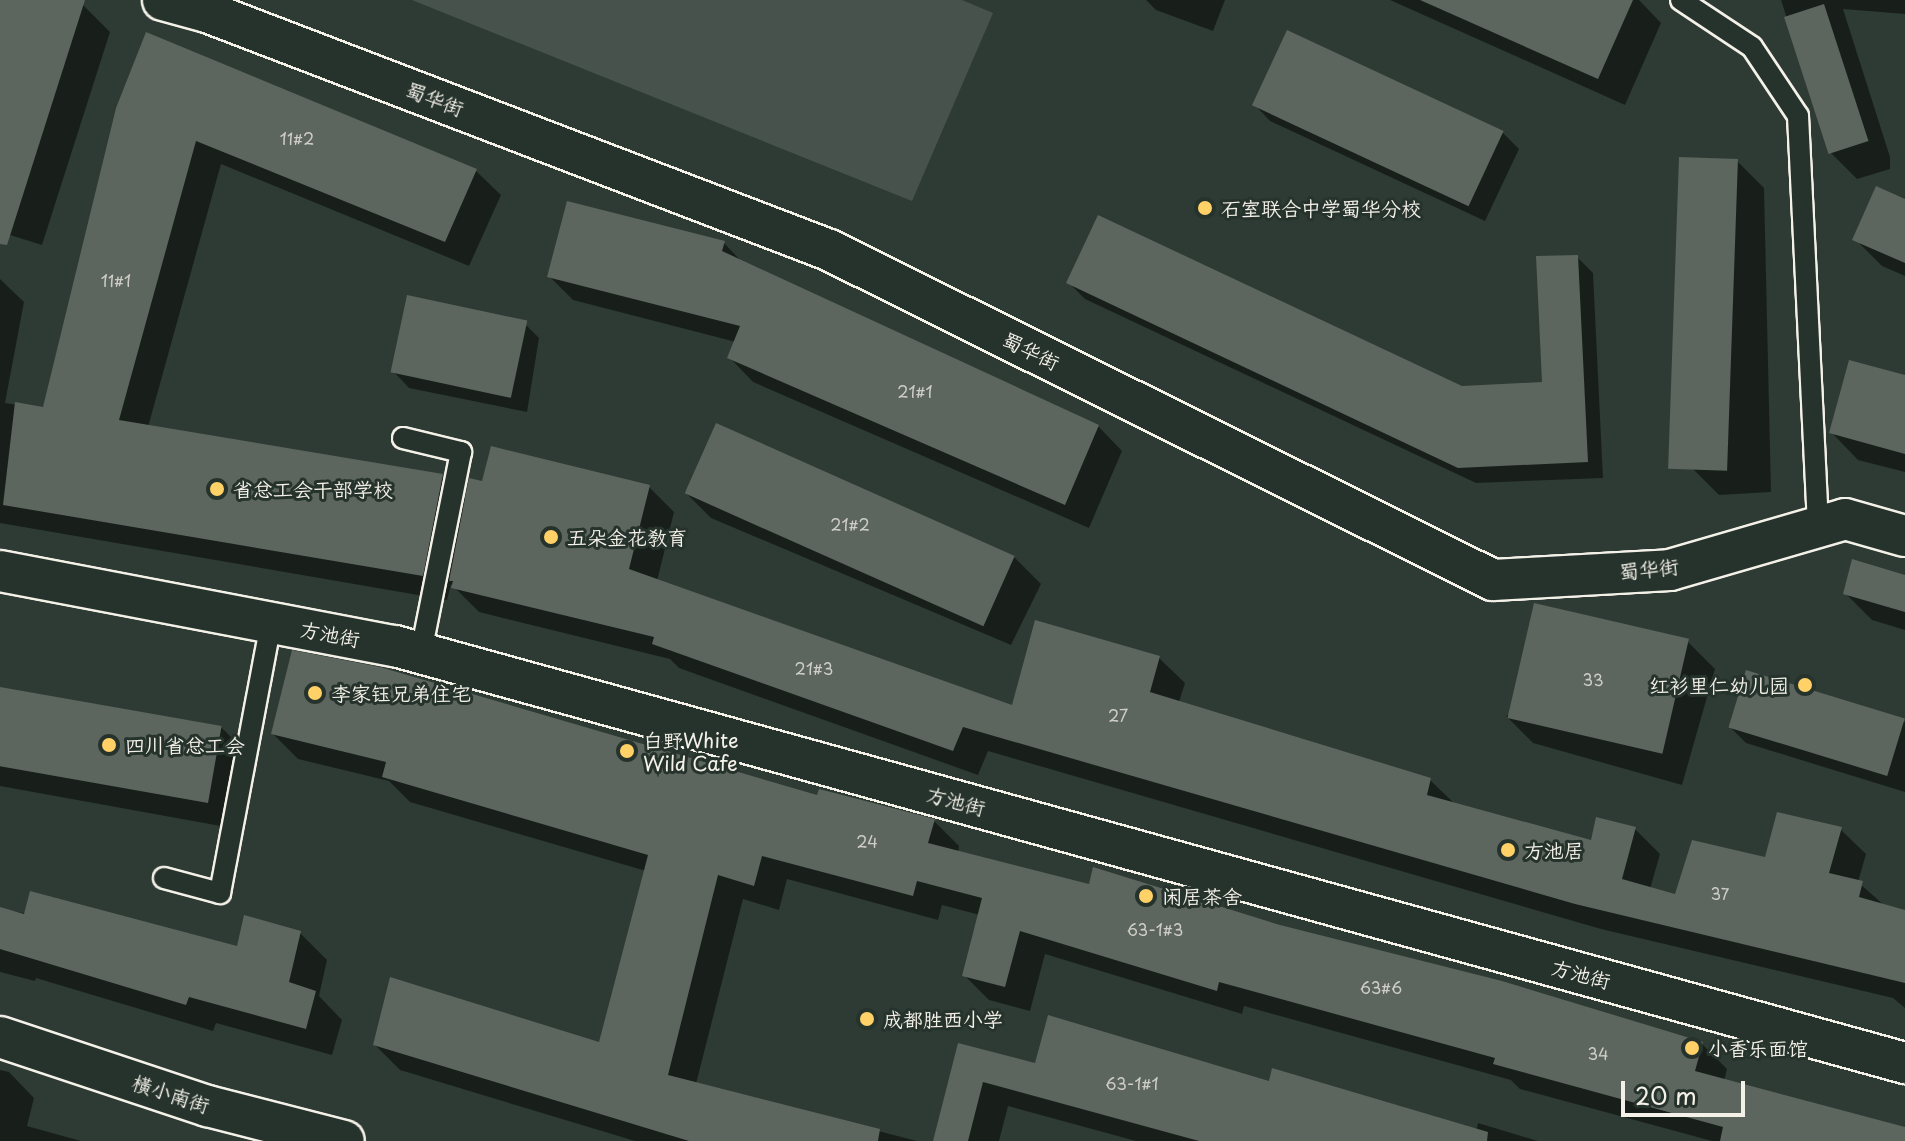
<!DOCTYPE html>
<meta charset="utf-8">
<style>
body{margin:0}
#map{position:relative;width:1905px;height:1141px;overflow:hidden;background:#2e3b34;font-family:"Playpen Sans","LXGW WenKai TC",sans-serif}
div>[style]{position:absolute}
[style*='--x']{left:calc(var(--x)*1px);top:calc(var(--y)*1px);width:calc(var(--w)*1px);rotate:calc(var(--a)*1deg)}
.green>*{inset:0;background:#48524c}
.shadow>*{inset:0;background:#0007}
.building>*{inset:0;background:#5c655e;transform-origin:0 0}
.roads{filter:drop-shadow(2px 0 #f4f1e8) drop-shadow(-2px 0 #f4f1e8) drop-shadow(0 2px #f4f1e8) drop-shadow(0 -2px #f4f1e8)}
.lane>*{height:20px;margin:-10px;padding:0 10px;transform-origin:10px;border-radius:10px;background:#26332d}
.street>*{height:40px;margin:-20px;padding:0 20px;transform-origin:20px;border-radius:20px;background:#26332d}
.dots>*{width:22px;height:22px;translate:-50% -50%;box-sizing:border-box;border:4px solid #26332d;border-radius:50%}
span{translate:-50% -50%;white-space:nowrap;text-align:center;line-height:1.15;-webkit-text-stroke:6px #26332d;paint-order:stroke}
.number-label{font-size:16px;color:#cecec6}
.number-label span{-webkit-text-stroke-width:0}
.street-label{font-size:20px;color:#f4f1e8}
.poi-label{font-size:20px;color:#f4f1e8}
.left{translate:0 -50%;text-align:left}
.right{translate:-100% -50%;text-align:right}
.scale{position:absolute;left:1621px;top:1081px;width:124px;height:36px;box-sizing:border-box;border:4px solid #f4f1e8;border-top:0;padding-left:10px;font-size:24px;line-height:28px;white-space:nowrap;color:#f4f1e8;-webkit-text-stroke:6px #26332d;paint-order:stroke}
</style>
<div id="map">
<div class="green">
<i style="clip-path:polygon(412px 0,962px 0,993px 13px,912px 201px)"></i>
</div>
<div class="shadow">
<i style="clip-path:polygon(0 0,65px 0,83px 5px,110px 32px,42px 245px,0 232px)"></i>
<i style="clip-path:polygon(1146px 0,1225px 0,1213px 31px,1156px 10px)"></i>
<i style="clip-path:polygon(1390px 0,1639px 0,1661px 23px,1625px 105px)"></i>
<i style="clip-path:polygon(1781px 0,1905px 0,1905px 14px,1843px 9px,1890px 157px,1890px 169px,1857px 179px,1830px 152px)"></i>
<i style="clip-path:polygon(1254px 104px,1503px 133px,1519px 149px,1485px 221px,1270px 121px)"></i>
<i style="clip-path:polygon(117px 109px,476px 171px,501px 195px,469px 266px,221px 164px,148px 427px,442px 476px,467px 500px,649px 487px,674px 512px,657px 581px,1014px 708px,1036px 623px,1159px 658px,1185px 683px,1179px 702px,1430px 780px,1456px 805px,1592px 843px,1635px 829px,1660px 854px,1650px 889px,1676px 897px,1840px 829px,1866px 854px,1858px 882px,1886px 907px,1905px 912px,1905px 1008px,1893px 998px,1601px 929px,988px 751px,978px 775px,679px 668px,670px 659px,479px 612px,451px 584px,447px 600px,0 523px,0 279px,24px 302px,5px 403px,45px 409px)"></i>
<i style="clip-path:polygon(1737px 161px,1764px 188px,1771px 492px,1719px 495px,1692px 468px)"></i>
<i style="clip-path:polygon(1905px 201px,1905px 276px,1882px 266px,1855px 239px)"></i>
<i style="clip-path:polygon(724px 243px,744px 264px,1098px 426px,1122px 451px,1089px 528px,753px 382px,729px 357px,736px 342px,573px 300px,549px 276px)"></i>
<i style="clip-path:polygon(1577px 257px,1593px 273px,1603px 478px,1476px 483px,1085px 299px,1069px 283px,1461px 388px,1544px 384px)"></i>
<i style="clip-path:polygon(523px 322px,539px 338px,527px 412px,409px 388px,393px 371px)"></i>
<i style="clip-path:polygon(1905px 377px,1905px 472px,1858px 460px,1831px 432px)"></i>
<i style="clip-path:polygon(684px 491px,1014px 557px,1041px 584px,1011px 645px,711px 518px)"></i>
<i style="clip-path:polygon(1905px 577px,1905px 630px,1872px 620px,1845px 593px)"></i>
<i style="clip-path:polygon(1688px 642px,1715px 669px,1682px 785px,1533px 743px,1506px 716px)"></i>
<i style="clip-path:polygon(0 689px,221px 727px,248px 754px,237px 829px,0 786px)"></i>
<i style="clip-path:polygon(1905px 722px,1905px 792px,1746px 743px,1730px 727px)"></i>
<i style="clip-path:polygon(273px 734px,819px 797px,934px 821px,959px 846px,958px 853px,1090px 886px,1280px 927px,1702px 1044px,1727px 1069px,1724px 1081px,1905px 1130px,1905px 1141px,1712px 1141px,1520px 1089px,1511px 1080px,1244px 1006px,1242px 1014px,1045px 954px,1030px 1011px,989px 1000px,964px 975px,980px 915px,942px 905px,938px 920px,787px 879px,779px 910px,743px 899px,696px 1084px,917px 1141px,635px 1141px,400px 1070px,375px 1045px,600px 1045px,646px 871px,410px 802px,389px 781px,298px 759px)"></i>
<i style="clip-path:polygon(0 909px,239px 949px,300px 933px,327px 960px,319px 996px,342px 1020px,332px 1055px,216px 1023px,213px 1031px,36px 978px,35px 981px,0 972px)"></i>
<i style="clip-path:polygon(960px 1045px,1036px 1066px,1270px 1084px,1476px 1131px,1478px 1123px,1538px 1141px,1136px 1141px,1008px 1106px,999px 1141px,935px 1141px)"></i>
<i style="clip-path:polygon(0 1070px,9px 1072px,34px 1098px,27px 1126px,81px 1141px,0 1141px)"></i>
</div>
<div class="building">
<i style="clip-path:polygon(0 0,85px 0,7px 245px,0 244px)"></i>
<i style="clip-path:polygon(1420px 0,1633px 0,1598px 79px)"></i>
<i style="left:1824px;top:4px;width:144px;height:42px;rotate:72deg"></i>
<i style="left:1287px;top:30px;width:239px;height:83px;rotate:25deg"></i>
<i style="clip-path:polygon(146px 32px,477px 169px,445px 242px,196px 141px,119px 420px,443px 474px,423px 576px,3px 505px,15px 402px,43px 407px,116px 108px)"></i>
<i style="left:1679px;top:157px;width:59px;height:312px;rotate:2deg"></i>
<i style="clip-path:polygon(1876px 186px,1905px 199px,1905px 263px,1852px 240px)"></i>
<i style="clip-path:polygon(567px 201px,725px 241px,722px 251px,1099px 425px,1065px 505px,727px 358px,740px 326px,547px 277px)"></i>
<i style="clip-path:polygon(1098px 215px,1462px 386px,1542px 382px,1536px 256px,1578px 255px,1588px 462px,1458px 468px,1066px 283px)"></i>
<i style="left:407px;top:295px;width:123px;height:79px;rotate:12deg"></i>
<i style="clip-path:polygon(1849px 360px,1905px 375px,1905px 454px,1829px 433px)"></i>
<i style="left:716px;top:423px;width:327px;height:77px;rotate:24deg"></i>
<i style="clip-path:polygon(491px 446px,650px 485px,629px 569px,1012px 705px,1035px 620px,1160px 656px,1150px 692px,1431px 778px,1427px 795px,1591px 840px,1596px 817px,1636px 827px,1622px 879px,1675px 894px,1692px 840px,1765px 857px,1777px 812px,1842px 827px,1829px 873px,1863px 881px,1859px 897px,1905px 910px,1905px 983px,1575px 904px,963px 727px,953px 751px,652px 644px,654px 637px,451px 588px,453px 581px,449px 581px,469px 478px,482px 481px)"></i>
<i style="clip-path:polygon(1852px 559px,1905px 575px,1905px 612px,1843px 594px)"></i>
<i style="left:1534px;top:603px;width:159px;height:118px;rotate:13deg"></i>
<i style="clip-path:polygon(292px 650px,380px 667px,817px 795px,819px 789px,935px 819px,928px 843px,1089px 884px,1093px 867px,1280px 925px,1502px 981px,1703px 1042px,1695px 1071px,1905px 1127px,1905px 1141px,1720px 1141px,1723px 1127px,1493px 1064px,1495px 1058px,1219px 982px,1217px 991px,1020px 931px,1005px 987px,962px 976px,982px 898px,917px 881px,913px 896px,762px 856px,754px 886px,718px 875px,668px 1075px,880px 1129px,878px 1141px,689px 1141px,373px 1045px,390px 977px,599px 1042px,648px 855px,382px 777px,386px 762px,271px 734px)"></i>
<i style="left:1746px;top:670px;width:166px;height:60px;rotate:17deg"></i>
<i style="left:0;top:687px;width:225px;height:78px;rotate:10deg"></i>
<i style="clip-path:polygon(30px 891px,237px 946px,244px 915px,301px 931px,289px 982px,316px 991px,306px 1029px,189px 997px,186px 1005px,0 949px,0 907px,24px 914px)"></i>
<i style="clip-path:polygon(1048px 1015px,1269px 1081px,1272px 1068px,1488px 1132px,1487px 1141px,1199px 1141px,983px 1082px,968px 1141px,933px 1141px,958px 1043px,1035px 1063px)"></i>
</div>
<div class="roads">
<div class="lane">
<i style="--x:1681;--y:0;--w:85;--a:33.5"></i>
<i style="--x:1752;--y:47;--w:83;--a:56.3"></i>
<i style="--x:1798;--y:116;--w:410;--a:87.2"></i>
<i style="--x:403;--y:438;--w:60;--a:13.6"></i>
<i style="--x:461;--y:452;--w:205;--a:101.3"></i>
<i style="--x:164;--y:878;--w:58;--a:15"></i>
<i style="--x:220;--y:893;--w:276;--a:-79.3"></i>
</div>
<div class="street">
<i style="--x:163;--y:0;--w:46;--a:15.3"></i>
<i style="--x:207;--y:12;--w:666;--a:20.94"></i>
<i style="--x:829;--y:250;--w:741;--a:26.43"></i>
<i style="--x:1493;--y:580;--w:177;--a:-3.2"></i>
<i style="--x:1670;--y:570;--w:182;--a:-16.2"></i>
<i style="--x:1845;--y:519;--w:62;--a:15.8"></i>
<i style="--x:0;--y:571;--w:402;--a:10.8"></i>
<i style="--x:395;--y:646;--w:1567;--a:15.44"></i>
<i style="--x:0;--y:1037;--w:219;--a:18.4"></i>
<i style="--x:208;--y:1106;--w:140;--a:14.4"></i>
</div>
</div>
<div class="dots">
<i style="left:1205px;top:208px;background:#ffd166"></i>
<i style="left:217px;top:489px;background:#ffd166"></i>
<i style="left:551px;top:537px;background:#ffd166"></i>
<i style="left:1805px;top:685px;background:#ffd166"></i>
<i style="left:315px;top:693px;background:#ffd166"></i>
<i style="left:109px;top:745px;background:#ffd166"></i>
<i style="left:627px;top:751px;background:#ffd166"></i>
<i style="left:1508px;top:850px;background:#ffd166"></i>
<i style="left:1146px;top:896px;background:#ffd166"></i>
<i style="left:867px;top:1019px;background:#ffd166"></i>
<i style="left:1692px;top:1048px;background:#ffd166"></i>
</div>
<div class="number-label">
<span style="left:297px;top:138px">11#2</span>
<span style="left:116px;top:280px">11#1</span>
<span style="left:915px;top:391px">21#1</span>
<span style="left:850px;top:524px">21#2</span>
<span style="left:814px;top:668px">21#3</span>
<span style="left:1593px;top:679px">33</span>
<span style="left:1118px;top:715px">27</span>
<span style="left:867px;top:841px">24</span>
<span style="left:1720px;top:893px">37</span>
<span style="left:1155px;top:929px">63-1#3</span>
<span style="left:1381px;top:987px">63#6</span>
<span style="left:1598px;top:1053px">34</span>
<span style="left:1132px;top:1083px">63-1#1</span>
</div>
<div class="street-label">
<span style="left:435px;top:99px;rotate:21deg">蜀华街</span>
<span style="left:1031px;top:351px;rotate:26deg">蜀华街</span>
<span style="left:1649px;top:569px;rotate:-6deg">蜀华街</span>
<span style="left:330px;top:634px;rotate:11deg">方池街</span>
<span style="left:956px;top:801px;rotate:15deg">方池街</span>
<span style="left:1581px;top:974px;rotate:15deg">方池街</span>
<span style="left:171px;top:1094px;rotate:18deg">横小南街</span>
</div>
<div class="poi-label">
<span class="left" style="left:1221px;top:208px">石室联合中学蜀华分校</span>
<span class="left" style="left:233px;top:489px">省总工会干部学校</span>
<span class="left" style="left:567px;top:537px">五朵金花教育</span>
<span class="right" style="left:1789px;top:685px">红衫里仁幼儿园</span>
<span class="left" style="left:331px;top:693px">李家钰兄弟住宅</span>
<span class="left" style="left:643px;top:752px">白野White<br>Wild Cafe</span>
<span class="left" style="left:125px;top:745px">四川省总工会</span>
<span class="left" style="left:1524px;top:850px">方池居</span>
<span class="left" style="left:1162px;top:896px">闲居茶舍</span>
<span class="left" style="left:883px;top:1019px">成都胜西小学</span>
<span class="left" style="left:1708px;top:1048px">小香乐面馆</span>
</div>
<div class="scale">20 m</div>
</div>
